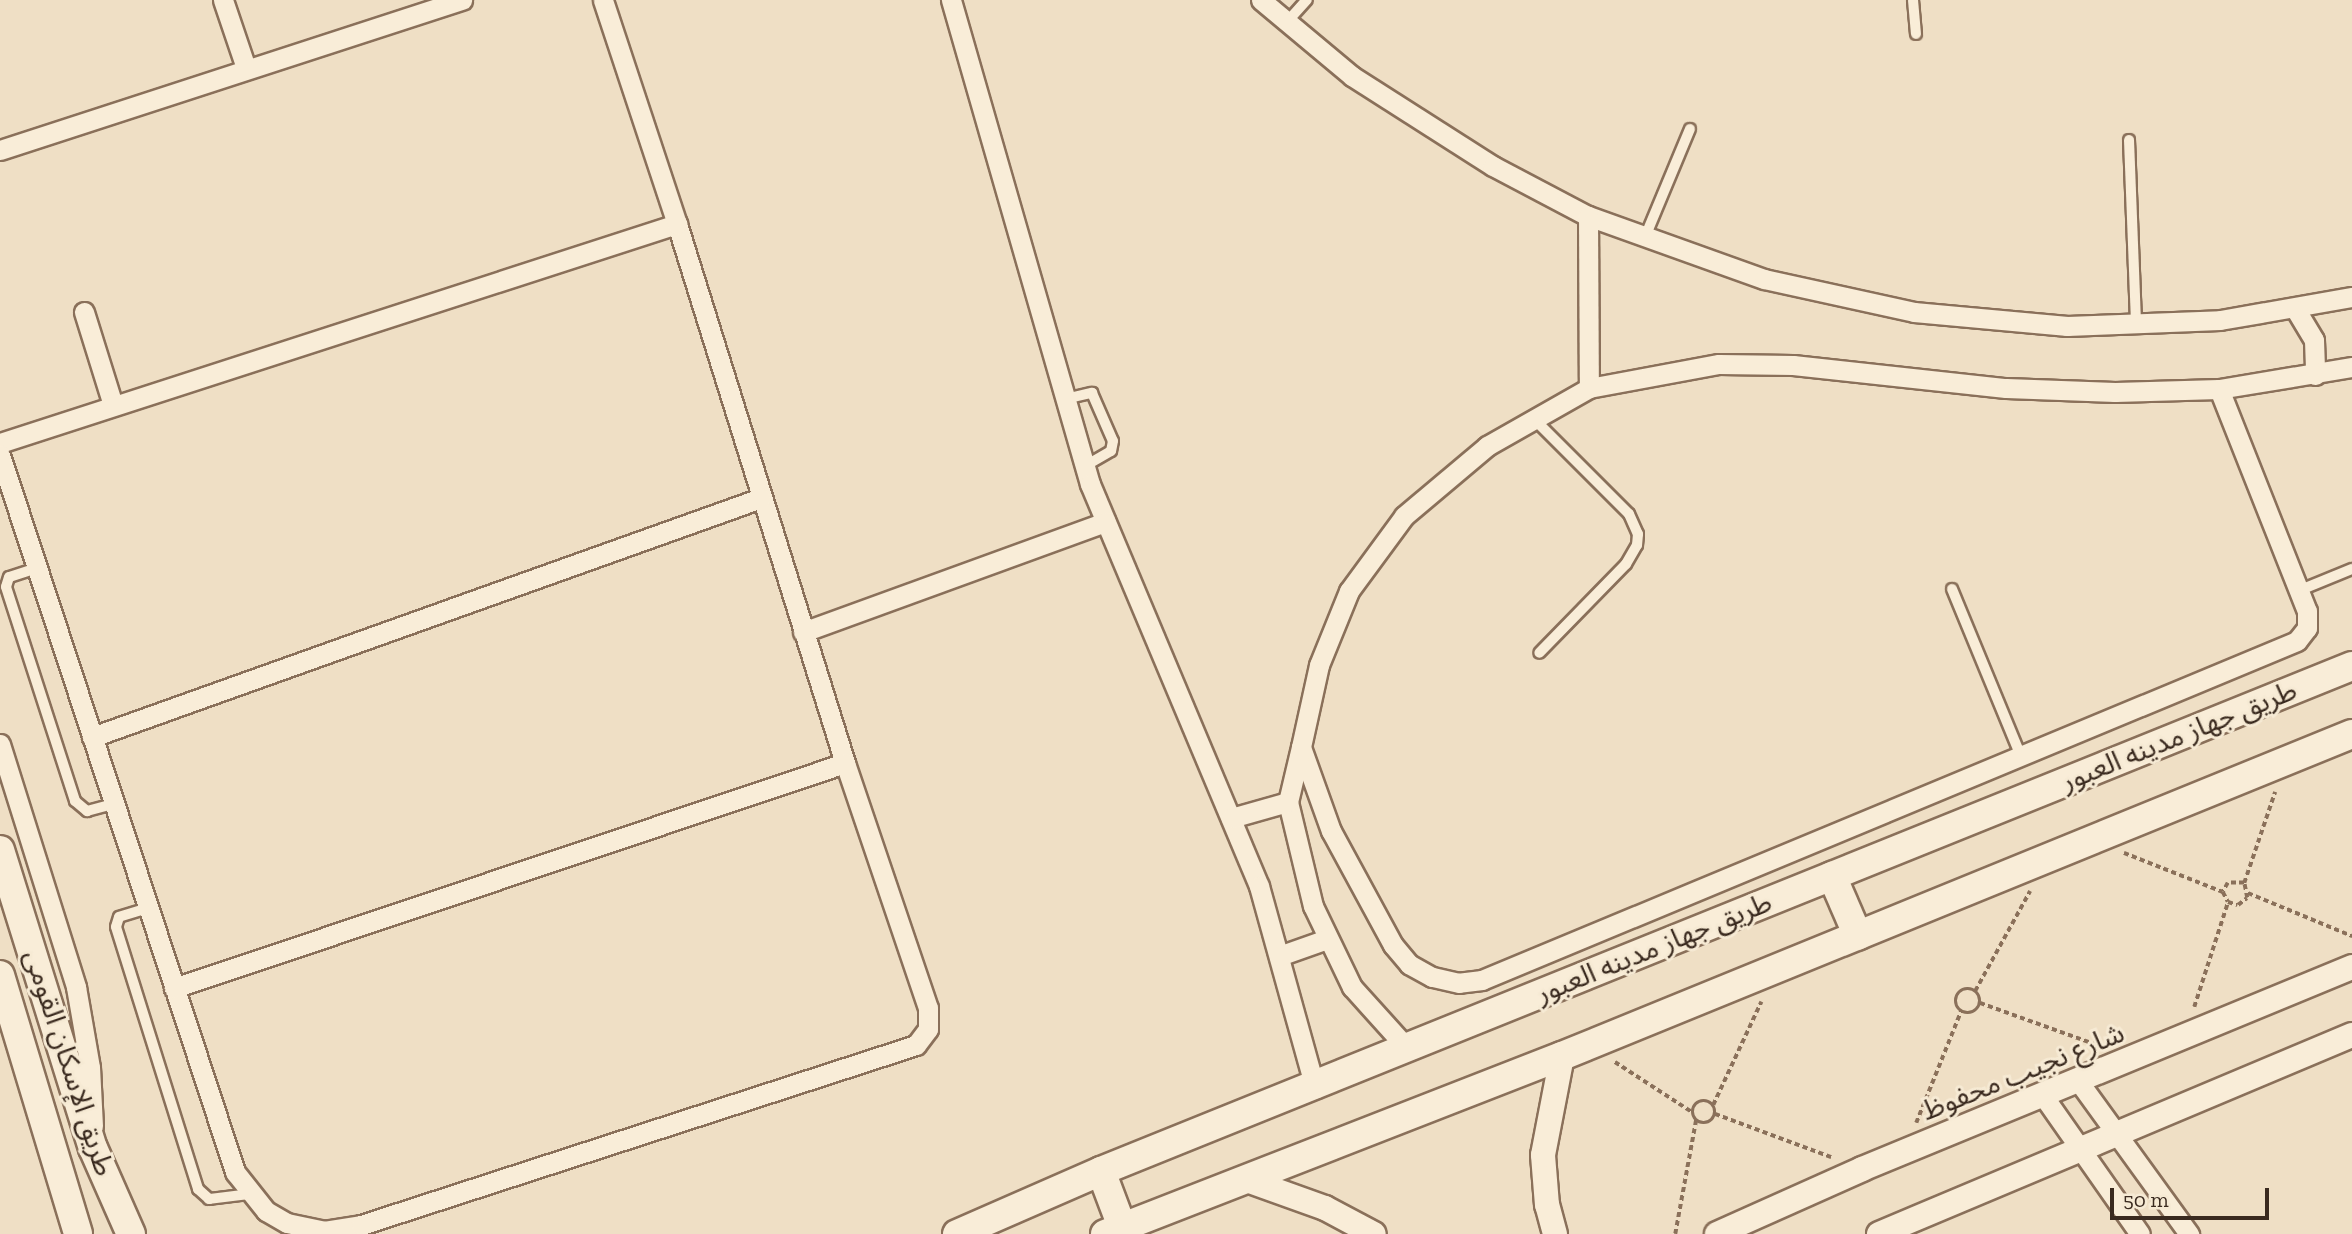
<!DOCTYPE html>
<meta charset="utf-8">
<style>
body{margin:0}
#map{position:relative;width:2352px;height:1234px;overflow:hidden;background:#efdfc5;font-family:"Zilla Slab","Noto Sans Arabic",serif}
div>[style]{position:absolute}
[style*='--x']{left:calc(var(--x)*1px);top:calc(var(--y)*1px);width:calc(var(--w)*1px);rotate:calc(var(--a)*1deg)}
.path>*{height:3.5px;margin-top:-1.75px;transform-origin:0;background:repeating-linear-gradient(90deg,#8a705a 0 5px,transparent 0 8.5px)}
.path>.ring{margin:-1.75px;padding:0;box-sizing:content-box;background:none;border:3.5px solid #8a705a;border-radius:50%}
.roads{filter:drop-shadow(2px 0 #8a705a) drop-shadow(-2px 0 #8a705a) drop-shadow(0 2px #8a705a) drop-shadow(0 -2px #8a705a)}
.service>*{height:10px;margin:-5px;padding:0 5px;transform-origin:5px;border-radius:5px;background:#f9edd8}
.minor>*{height:19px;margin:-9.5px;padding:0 9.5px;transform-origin:9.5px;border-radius:9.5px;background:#f9edd8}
.tertiary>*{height:24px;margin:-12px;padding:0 12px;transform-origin:12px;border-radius:12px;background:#f9edd8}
.secondary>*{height:28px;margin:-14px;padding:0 14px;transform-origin:14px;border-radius:14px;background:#f9edd8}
span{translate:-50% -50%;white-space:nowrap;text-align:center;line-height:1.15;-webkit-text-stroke:6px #f6ead4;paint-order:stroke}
.street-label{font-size:28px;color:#3a2a1f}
.scale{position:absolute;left:2110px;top:1188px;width:159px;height:32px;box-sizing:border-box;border:4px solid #3a2a1f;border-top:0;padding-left:9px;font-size:21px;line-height:24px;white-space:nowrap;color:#3a2a1f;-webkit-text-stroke:5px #f6ead4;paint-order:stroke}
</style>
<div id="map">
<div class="path">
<i style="--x:2124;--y:853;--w:106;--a:21.5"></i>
<i style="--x:2244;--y:883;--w:16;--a:180"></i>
<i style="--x:2228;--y:883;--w:10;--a:119"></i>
<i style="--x:2223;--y:892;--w:11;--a:63"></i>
<i style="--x:2228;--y:902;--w:10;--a:17"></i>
<i style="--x:2238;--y:905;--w:11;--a:-38"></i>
<i style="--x:2247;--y:898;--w:15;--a:-101"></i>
<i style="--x:2244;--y:883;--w:96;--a:-71.2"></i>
<i style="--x:2248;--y:893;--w:113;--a:22.5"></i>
<i class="ring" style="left:1956px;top:989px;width:20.5px;height:20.5px"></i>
<i style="--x:1975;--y:991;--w:114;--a:-61.2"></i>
<i style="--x:1980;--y:1003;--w:127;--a:19.7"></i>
<i style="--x:2194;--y:1007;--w:110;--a:-72.1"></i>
<i style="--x:1615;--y:1062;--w:92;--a:33"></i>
<i class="ring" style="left:1693px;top:1101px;width:18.5px;height:18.5px"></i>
<i style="--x:1713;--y:1105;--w:114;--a:-65"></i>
<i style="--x:1715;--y:1114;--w:124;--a:20.3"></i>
<i style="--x:1916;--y:1123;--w:121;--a:-68.1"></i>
<i style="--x:1675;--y:1234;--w:116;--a:-79.6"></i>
</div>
<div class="roads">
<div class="service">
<i style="--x:1913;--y:0;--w:34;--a:85"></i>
<i style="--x:1286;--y:23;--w:31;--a:-48"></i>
<i style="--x:2129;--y:140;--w:185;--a:87.8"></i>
<i style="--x:1645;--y:237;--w:117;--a:-67.4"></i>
<i style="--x:1065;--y:399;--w:28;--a:-13"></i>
<i style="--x:1092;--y:393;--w:52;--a:66.4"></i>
<i style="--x:1113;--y:441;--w:10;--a:101"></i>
<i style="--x:1111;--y:451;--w:30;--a:150"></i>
<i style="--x:1534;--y:419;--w:134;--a:45"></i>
<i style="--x:1629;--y:514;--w:22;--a:66"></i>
<i style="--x:1638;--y:534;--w:11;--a:95"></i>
<i style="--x:1637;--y:545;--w:22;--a:120"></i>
<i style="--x:1626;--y:564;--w:124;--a:134.3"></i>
<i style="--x:37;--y:568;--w:29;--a:162"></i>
<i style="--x:9;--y:577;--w:10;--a:107"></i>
<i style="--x:6;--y:587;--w:225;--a:72.1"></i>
<i style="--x:75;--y:801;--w:16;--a:40"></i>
<i style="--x:87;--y:811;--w:28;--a:-15"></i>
<i style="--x:1952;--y:589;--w:181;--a:67.6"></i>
<i style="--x:2298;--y:591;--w:58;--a:-22.2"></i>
<i style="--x:148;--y:908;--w:30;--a:163"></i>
<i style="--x:119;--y:917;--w:10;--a:107"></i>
<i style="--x:116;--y:927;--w:275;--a:72.6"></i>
<i style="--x:198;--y:1189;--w:15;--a:42"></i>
<i style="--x:209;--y:1199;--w:39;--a:-7"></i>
</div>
<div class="minor">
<i style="--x:223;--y:0;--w:72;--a:71.3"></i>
<i style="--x:951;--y:0;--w:504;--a:73.98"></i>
<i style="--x:1090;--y:484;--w:436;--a:67.2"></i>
<i style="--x:1259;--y:886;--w:210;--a:74.5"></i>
<i style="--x:1261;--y:0;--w:119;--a:39.9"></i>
<i style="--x:1352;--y:76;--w:167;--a:32.6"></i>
<i style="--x:1493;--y:166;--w:107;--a:27.8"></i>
<i style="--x:1588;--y:216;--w:187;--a:19.7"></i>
<i style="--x:1764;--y:279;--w:154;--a:12.4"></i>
<i style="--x:1914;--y:312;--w:154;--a:5.2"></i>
<i style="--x:2067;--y:326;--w:153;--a:-2.2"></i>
<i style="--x:2220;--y:320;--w:134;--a:-9.9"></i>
<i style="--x:0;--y:150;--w:486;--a:-18"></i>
<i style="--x:1588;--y:216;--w:172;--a:89.7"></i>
<i style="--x:2296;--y:310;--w:35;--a:59"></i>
<i style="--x:2314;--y:340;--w:35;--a:88"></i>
<i style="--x:84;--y:312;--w:97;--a:72.7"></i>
<i style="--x:2219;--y:389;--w:239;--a:68.4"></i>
<i style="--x:2307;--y:611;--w:17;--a:90"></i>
<i style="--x:2307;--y:628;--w:16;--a:128"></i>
<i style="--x:2297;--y:641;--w:883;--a:157.42"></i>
<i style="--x:1482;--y:980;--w:23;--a:173"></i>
<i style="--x:1459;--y:983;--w:28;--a:-167"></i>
<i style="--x:1432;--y:977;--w:26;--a:-151"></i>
<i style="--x:1409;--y:964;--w:25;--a:-130"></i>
<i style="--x:1393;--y:945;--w:130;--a:-118.5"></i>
<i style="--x:1331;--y:831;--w:89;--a:-109.7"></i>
<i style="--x:1301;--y:747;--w:84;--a:-77.6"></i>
<i style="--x:1319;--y:665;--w:80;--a:-67.9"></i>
<i style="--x:1349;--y:591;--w:93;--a:-53.7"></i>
<i style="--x:1404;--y:516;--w:109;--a:-40.1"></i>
<i style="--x:1487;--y:446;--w:117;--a:-29.6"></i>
<i style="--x:1589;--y:388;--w:132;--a:-10.5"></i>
<i style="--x:1719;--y:364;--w:74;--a:0.8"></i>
<i style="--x:1793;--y:365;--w:214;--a:6.2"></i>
<i style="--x:2006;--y:388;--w:109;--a:2.1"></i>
<i style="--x:2115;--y:392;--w:104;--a:-1.7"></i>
<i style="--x:2219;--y:389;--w:135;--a:-9.4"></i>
<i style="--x:0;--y:443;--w:712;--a:-17.93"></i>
<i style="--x:0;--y:455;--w:755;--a:71.85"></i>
<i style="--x:235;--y:1172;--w:50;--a:51.5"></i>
<i style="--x:266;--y:1211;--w:24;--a:30"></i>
<i style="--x:287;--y:1223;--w:38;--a:12"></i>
<i style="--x:324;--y:1231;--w:37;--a:-9"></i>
<i style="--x:361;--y:1225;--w:583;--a:-17.97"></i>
<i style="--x:916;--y:1045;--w:20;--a:-53"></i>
<i style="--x:928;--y:1029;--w:21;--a:-90"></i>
<i style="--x:928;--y:1008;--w:259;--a:-108.7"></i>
<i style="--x:845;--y:763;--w:565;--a:-107.31"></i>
<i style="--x:677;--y:224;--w:236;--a:-108.3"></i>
<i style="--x:803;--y:632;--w:322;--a:-20"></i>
<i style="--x:92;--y:737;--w:710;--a:-19.66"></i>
<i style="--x:0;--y:744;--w:255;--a:72.6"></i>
<i style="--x:76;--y:987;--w:81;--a:80.1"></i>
<i style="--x:90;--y:1067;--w:59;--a:87.1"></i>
<i style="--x:1301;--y:747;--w:57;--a:103.3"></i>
<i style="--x:1288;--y:802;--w:107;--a:76.5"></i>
<i style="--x:1313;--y:906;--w:90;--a:64.3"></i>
<i style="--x:1352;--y:987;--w:82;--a:48"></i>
<i style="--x:1231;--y:818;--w:59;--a:-15.7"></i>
<i style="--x:1279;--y:956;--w:51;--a:-19.5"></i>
<i style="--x:174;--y:988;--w:708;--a:-18.54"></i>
<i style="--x:2079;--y:1082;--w:188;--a:54.1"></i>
<i style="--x:2044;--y:1097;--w:167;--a:55"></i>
</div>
<div class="tertiary">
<i style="--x:1244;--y:1179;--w:86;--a:19.7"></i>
<i style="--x:1325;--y:1208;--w:55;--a:28"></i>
<i style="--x:1555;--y:1234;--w:30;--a:-105"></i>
<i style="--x:1547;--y:1205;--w:50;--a:-94.6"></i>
<i style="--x:1543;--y:1155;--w:101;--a:-79.1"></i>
<i style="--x:1717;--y:1234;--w:159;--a:-24.1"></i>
<i style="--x:1862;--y:1169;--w:530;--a:-22.4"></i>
<i style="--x:1879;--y:1234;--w:513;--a:-22.82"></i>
</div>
<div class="secondary">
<i style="--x:0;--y:850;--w:312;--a:72.7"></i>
<i style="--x:93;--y:1148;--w:94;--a:66.2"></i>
<i style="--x:1832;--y:876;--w:65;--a:66.6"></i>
<i style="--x:0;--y:975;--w:270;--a:73.2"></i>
<i style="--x:1101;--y:1171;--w:60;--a:69.4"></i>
<i style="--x:957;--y:1234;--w:157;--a:-23.6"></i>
<i style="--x:1101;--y:1171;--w:1349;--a:-21.98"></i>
<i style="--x:1105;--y:1234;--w:490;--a:-21.3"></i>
<i style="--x:1562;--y:1056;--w:853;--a:-22.18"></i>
</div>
</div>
<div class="street-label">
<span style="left:2179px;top:736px;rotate:-22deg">طريق جهاز مدينه العبور</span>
<span style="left:1654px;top:948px;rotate:-22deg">طريق جهاز مدينه العبور</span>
<span style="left:69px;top:1063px;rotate:72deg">طريق الإسكان القومى</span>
<span style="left:2023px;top:1072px;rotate:-22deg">شارع نجيب محفوظ</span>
</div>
<div class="scale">50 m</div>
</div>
